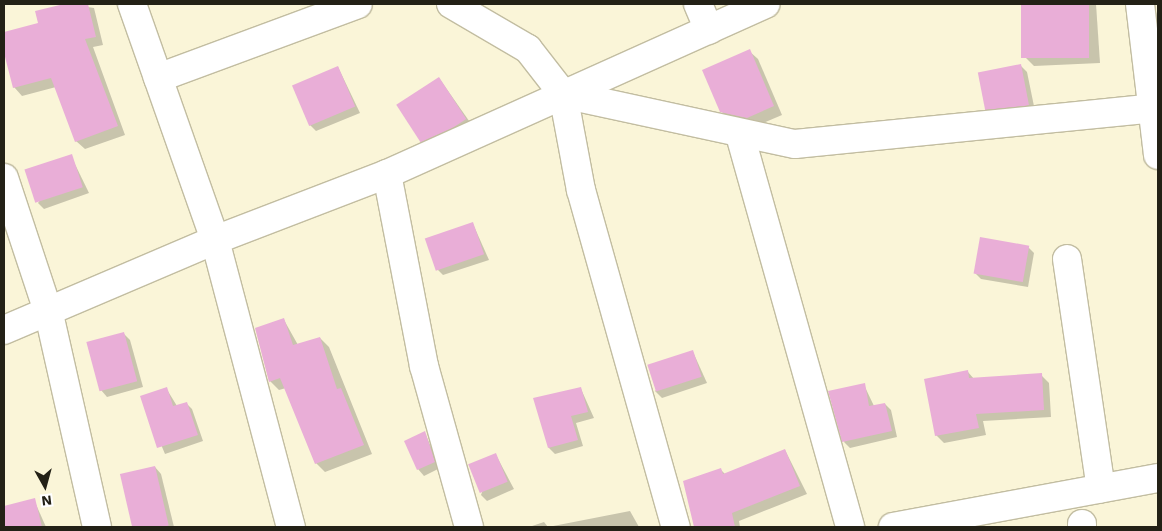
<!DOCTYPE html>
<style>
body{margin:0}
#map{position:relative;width:1162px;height:531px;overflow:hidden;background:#faf5d8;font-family:"Work Sans",sans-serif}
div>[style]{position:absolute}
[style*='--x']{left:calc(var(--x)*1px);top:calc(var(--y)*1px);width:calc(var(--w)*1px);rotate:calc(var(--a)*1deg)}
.shadow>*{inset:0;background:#0003}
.building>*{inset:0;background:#e9aed7;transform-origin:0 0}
.roads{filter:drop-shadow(1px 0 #c2bda1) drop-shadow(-1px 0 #c2bda1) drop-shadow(0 1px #c2bda1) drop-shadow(0 -1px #c2bda1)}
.minor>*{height:28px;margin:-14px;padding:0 14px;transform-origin:14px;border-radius:14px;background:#fff}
span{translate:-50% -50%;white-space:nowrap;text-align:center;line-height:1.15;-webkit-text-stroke:4px #fff;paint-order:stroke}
.frame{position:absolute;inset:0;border:5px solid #232116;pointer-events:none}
.north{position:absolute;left:20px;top:461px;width:50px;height:50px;-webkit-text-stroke:4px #fff;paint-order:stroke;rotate:173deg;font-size:14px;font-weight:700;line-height:20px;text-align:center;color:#232116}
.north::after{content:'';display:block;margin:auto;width:18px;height:22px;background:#232116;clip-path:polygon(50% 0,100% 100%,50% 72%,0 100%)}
</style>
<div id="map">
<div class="shadow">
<i style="clip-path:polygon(69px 4px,94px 8px,103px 45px,93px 47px,125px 135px,85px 149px,76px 141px,56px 87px,22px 96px,14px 87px,4px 48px,4px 33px,40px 24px,37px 12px)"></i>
<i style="clip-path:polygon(1023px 4px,1096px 4px,1100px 63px,1034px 66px,1025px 57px)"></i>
<i style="clip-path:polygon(749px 51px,758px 59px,782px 115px,756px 126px,731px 121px,721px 111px)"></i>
<i style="clip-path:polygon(1020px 65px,1027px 72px,1035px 111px,993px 115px,987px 109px)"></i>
<i style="clip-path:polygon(338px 67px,360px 113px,316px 131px,310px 125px)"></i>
<i style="clip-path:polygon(439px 78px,474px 128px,430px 150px,421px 141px)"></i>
<i style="clip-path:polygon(71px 156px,89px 193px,44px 209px,38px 203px)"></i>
<i style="clip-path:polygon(473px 224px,489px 260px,443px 275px,437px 269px)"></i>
<i style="clip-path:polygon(1028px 247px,1034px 253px,1028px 287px,981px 279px,975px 273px)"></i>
<i style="clip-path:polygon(284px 320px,298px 345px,320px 338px,329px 347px,372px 454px,325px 472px,316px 463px,286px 388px,279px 390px,270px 381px)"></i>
<i style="clip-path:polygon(124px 334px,130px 340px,143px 387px,107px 397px,101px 390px)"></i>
<i style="clip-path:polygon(693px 352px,707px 383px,662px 398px,655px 391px)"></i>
<i style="clip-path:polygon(968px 372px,974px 379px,1041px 375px,1049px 383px,1051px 417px,983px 421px,986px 435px,944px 443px,936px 435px)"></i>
<i style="clip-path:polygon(864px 385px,874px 406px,885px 404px,891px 410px,897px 437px,850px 448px,844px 442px)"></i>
<i style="clip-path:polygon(166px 388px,177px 406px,186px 403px,192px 409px,203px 441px,165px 454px,141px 397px)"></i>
<i style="clip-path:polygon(581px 389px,594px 418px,576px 423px,583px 446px,555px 454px,549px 448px,535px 399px)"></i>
<i style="clip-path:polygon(425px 433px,440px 468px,424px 476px,418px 469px)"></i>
<i style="clip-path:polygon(785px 450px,807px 494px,739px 521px,740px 527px,696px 527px,685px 482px,721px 470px,725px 474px)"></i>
<i style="clip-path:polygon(496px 455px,514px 489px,487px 501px,481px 495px)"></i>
<i style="clip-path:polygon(155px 467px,161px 474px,174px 527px,134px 527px,121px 475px)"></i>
<i style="clip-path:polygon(34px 500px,46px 527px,4px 527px,4px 507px)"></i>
<i style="clip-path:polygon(630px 511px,639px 527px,529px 527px,544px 522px,548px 527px)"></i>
</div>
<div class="building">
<i style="clip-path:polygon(64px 4px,88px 4px,96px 37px,85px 39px,118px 126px,75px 142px,51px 78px,13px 88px,4px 53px,4px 32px,38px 23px,35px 11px)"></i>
<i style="left:1021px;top:4px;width:68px;height:54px"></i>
<i style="clip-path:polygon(750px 49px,774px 106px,747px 118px,720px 112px,702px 70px)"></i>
<i style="left:1021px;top:64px;width:42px;height:44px;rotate:79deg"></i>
<i style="left:338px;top:66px;width:44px;height:50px;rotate:67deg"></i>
<i style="left:439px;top:77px;width:50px;height:51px;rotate:57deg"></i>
<i style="left:72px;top:154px;width:35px;height:50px;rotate:72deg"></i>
<i style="left:473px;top:222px;width:34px;height:51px;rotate:71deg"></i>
<i style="left:980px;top:237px;width:50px;height:37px;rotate:10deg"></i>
<i style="clip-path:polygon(284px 318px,293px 345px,320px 337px,337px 389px,341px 388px,364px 445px,315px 464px,280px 378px,269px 382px,255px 328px)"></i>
<i style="left:124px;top:332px;width:51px;height:39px;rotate:75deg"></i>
<i style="left:693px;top:350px;width:28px;height:48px;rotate:72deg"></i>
<i style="clip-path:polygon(968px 370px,969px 378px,1042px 373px,1044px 410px,976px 414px,979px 428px,935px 436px,924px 379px)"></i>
<i style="clip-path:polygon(865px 383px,869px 406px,885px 403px,892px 431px,842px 442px,828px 391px)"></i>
<i style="clip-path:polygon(167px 387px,173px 406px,187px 402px,198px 435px,157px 448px,140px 396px)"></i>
<i style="clip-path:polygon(581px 387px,588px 412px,571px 416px,578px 440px,548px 448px,533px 398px)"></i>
<i style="clip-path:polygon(425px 431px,435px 462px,417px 470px,404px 441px)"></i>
<i style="clip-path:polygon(785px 449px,800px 486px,732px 513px,735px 527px,694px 527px,683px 481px,721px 468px,723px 474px)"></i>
<i style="left:496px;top:453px;width:31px;height:30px;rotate:68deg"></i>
<i style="left:155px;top:466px;width:61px;height:36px;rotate:77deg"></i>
<i style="clip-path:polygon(35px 498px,42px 527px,4px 527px,4px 506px)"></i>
</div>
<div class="roads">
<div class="minor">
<i style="--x:132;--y:4;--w:250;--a:70.6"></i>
<i style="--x:215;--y:240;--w:297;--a:75.2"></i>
<i style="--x:451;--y:4;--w:89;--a:30.3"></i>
<i style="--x:528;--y:49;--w:57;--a:52.1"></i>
<i style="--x:563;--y:94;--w:237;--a:12.2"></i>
<i style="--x:795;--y:144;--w:365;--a:-5.7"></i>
<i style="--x:698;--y:4;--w:28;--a:67"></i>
<i style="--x:1140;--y:4;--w:152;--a:83.2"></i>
<i style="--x:158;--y:78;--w:213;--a:-20.3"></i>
<i style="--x:563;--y:94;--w:98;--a:79.4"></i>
<i style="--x:581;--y:190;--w:350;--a:74.3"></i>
<i style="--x:740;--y:135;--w:407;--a:74.3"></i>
<i style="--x:387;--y:174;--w:196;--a:79.1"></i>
<i style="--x:424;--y:366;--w:167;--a:74.4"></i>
<i style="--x:4;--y:178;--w:143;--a:71.7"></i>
<i style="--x:49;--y:314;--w:218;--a:77.3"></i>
<i style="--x:1067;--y:259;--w:232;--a:81.6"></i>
<i style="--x:4;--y:330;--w:229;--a:-23.1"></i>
<i style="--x:215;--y:240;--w:184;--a:-21"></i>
<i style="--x:387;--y:174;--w:415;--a:-24.2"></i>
<i style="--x:1082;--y:524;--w:3;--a:90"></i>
<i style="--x:893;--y:527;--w:269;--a:-10.5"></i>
</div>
</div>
<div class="frame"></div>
<div class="north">N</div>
</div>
